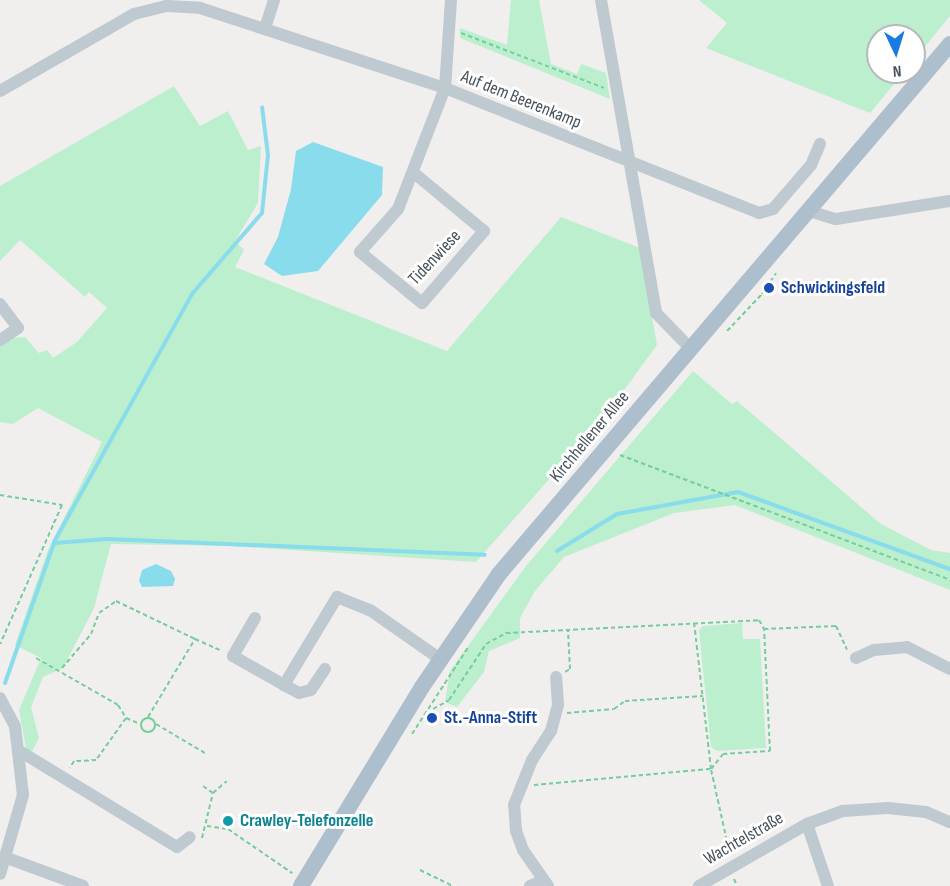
<!DOCTYPE html>
<meta charset="utf-8">
<style>
body{margin:0}
#map{position:relative;width:950px;height:886px;overflow:hidden;background:#f1eeee;font-family:"Sofia Sans Condensed",sans-serif}
div>[style]{position:absolute}
[style*='--x']{left:calc(var(--x)*1px);top:calc(var(--y)*1px);width:calc(var(--w)*1px);rotate:calc(var(--a)*1deg)}
.green>*{inset:0;background:#bcefcd}
.water>*{inset:0;background:#89dcec}
.stream>*{height:4px;margin:-2px;padding:0 2px;transform-origin:2px;border-radius:2px;background:#89dcec}
.path>*{height:2px;margin-top:-1px;transform-origin:0;background:repeating-linear-gradient(90deg,#74cd9c 0 4.5px,transparent 0 7.5px)}
.path>.ring{margin:-1px;padding:0;box-sizing:content-box;background:none;border:2px solid #74cd9c;border-radius:50%}
.minor>*{height:12px;margin:-6px;padding:0 6px;transform-origin:6px;border-radius:6px;background:#bec9d0}
.major>*{height:16px;margin:-8px;padding:0 8px;transform-origin:8px;border-radius:8px;background:#adbfcd}
.dots>*{width:16px;height:16px;translate:-50% -50%;box-sizing:border-box;border:3px solid #fff;border-radius:50%}
span{translate:-50% -50%;white-space:nowrap;text-align:center;line-height:1.15;-webkit-text-stroke:6px #fff;paint-order:stroke}
.street-label{font-size:18px;color:#46525b}
.transit-label{font-size:18px;color:#164399;font-weight:700}
.left{translate:0 -50%;text-align:left}
.culture-label{font-size:18px;color:#0d838f;font-weight:700}
.north{position:absolute;left:866px;top:24px;width:60px;height:60px;box-sizing:border-box;background:#fff;border:2px solid #b5babd;border-radius:50%;rotate:176deg;font-size:16px;font-weight:700;line-height:24px;text-align:center;color:#46525b}
.north::after{content:'';display:block;margin:auto;width:21px;height:27px;background:#197ae0;clip-path:polygon(50% 0,100% 100%,50% 72%,0 100%)}
</style>
<div id="map">
<div class="green">
<i style="clip-path:polygon(511px 0,539px 0,551px 64px,577px 74px,581px 64px,606px 73px,610px 99px,460px 38px,460px 28px,507px 45px)"></i>
<i style="clip-path:polygon(699px 0,950px 0,950px 16px,914px 60px,914px 36px,878px 36px,878px 72px,904px 72px,870px 113px,706px 48px,727px 23px)"></i>
<i style="clip-path:polygon(174px 86px,200px 126px,228px 111px,248px 150px,261px 146px,258px 203px,235px 241px,244px 250px,235px 267px,447px 351px,561px 217px,640px 248px,657px 345px,605px 416px,476px 562px,231px 546px,111px 544px,94px 608px,63px 668px,43px 677px,31px 707px,39px 738px,28px 759px,19px 710px,41px 658px,15px 645px,48px 550px,102px 442px,38px 408px,13px 424px,0 422px,0 344px,10px 338px,25px 337px,39px 353px,47px 350px,53px 358px,77px 342px,107px 308px,89px 292px,85px 297px,20px 240px,0 261px,0 186px)"></i>
<i style="clip-path:polygon(693px 371px,732px 404px,737px 401px,881px 524px,931px 550px,950px 553px,950px 590px,735px 505px,674px 513px,564px 557px,535px 591px,520px 618px,520px 638px,489px 651px,484px 672px,457px 707px,445px 702px,450px 671px,526px 566px)"></i>
<i style="clip-path:polygon(742px 623px,743px 639px,760px 639px,766px 748px,717px 751px,711px 747px,699px 630px,703px 626px)"></i>
</div>
<div class="water">
<i style="clip-path:polygon(313px 142px,383px 167px,382px 195px,318px 271px,282px 276px,264px 264px,278px 237px,291px 189px,296px 151px)"></i>
<i style="clip-path:polygon(156px 564px,171px 571px,175px 579px,173px 586px,142px 587px,139px 581px,142px 570px)"></i>
</div>
<div class="stream">
<i style="--x:54;--y:542;--w:284;--a:-60.9"></i>
<i style="--x:192;--y:294;--w:107;--a:-49.2"></i>
<i style="--x:262;--y:213;--w:58;--a:-84.1"></i>
<i style="--x:268;--y:155;--w:48;--a:-97.1"></i>
<i style="--x:557;--y:551;--w:70;--a:-31.7"></i>
<i style="--x:617;--y:514;--w:123;--a:-10.3"></i>
<i style="--x:738;--y:492;--w:226;--a:20"></i>
<i style="--x:5;--y:683;--w:148;--a:-70.7"></i>
<i style="--x:54;--y:543;--w:54;--a:-4.2"></i>
<i style="--x:108;--y:539;--w:377;--a:2.4"></i>
</div>
<div class="path">
<i style="--x:461;--y:33;--w:153;--a:21"></i>
<i style="--x:727;--y:331;--w:51;--a:-46.6"></i>
<i style="--x:762;--y:294;--w:25;--a:-56"></i>
<i style="--x:620;--y:455;--w:353;--a:20.7"></i>
<i style="--x:0;--y:495;--w:63;--a:9.2"></i>
<i style="--x:62;--y:505;--w:152;--a:114"></i>
<i style="--x:36;--y:658;--w:95;--a:29.8"></i>
<i style="--x:118;--y:705;--w:15;--a:58"></i>
<i style="--x:126;--y:718;--w:52;--a:125.5"></i>
<i style="--x:96;--y:760;--w:22;--a:177"></i>
<i style="--x:74;--y:761;--w:8;--a:120"></i>
<i style="--x:62;--y:668;--w:45;--a:-49.5"></i>
<i style="--x:91;--y:634;--w:22;--a:-69"></i>
<i style="--x:99;--y:613;--w:21;--a:-35"></i>
<i style="--x:116;--y:601;--w:88;--a:25.7"></i>
<i style="--x:565;--y:672;--w:6;--a:-31"></i>
<i style="--x:570;--y:669;--w:39;--a:-93"></i>
<i style="--x:433;--y:709;--w:18;--a:-29"></i>
<i style="--x:449;--y:700;--w:67;--a:-56.5"></i>
<i style="--x:486;--y:644;--w:23;--a:-29"></i>
<i style="--x:506;--y:633;--w:253;--a:-2.9"></i>
<i style="--x:759;--y:620;--w:10;--a:61"></i>
<i style="--x:764;--y:629;--w:72;--a:-2.4"></i>
<i style="--x:836;--y:626;--w:26;--a:65"></i>
<i style="--x:567;--y:713;--w:47;--a:-4.9"></i>
<i style="--x:614;--y:709;--w:14;--a:-36"></i>
<i style="--x:625;--y:701;--w:78;--a:-3.7"></i>
<i style="--x:148;--y:717;--w:91;--a:-58.9"></i>
<i style="--x:195;--y:639;--w:30;--a:24"></i>
<i class="ring" style="left:141px;top:718px;width:12px;height:12px"></i>
<i style="--x:126;--y:718;--w:15;--a:23"></i>
<i style="--x:156;--y:724;--w:57;--a:30.6"></i>
<i style="--x:412;--y:734;--w:105;--a:-57.1"></i>
<i style="--x:534;--y:785;--w:178;--a:-5.2"></i>
<i style="--x:711;--y:769;--w:147;--a:-96.6"></i>
<i style="--x:203;--y:786;--w:12;--a:35"></i>
<i style="--x:207;--y:826;--w:21;--a:8"></i>
<i style="--x:228;--y:829;--w:78;--a:34.5"></i>
<i style="--x:202;--y:838;--w:46;--a:-76.3"></i>
<i style="--x:213;--y:793;--w:18;--a:-41"></i>
<i style="--x:730;--y:855;--w:88;--a:-102.5"></i>
<i style="--x:711;--y:769;--w:19;--a:-51"></i>
<i style="--x:723;--y:754;--w:47;--a:-3.7"></i>
<i style="--x:770;--y:751;--w:122;--a:-92.8"></i>
<i style="--x:420;--y:870;--w:37;--a:26"></i>
<i style="--x:734;--y:879;--w:8;--a:67"></i>
</div>
<div class="minor">
<i style="--x:601;--y:0;--w:318;--a:80"></i>
<i style="--x:656;--y:313;--w:49;--a:45.8"></i>
<i style="--x:265;--y:28;--w:29;--a:-72"></i>
<i style="--x:0;--y:91;--w:155;--a:-29.9"></i>
<i style="--x:134;--y:14;--w:34;--a:-14"></i>
<i style="--x:167;--y:6;--w:33;--a:3"></i>
<i style="--x:200;--y:8;--w:258;--a:18.1"></i>
<i style="--x:445;--y:88;--w:338;--a:21.7"></i>
<i style="--x:759;--y:213;--w:15;--a:-16"></i>
<i style="--x:773;--y:209;--w:58;--a:-49.2"></i>
<i style="--x:811;--y:165;--w:23;--a:-67"></i>
<i style="--x:414;--y:173;--w:91;--a:39.6"></i>
<i style="--x:484;--y:231;--w:95;--a:130.7"></i>
<i style="--x:422;--y:303;--w:80;--a:-140.6"></i>
<i style="--x:360;--y:252;--w:57;--a:-48.5"></i>
<i style="--x:398;--y:209;--w:130;--a:-68.8"></i>
<i style="--x:445;--y:88;--w:88;--a:-86.1"></i>
<i style="--x:809;--y:211;--w:28;--a:17"></i>
<i style="--x:836;--y:219;--w:115;--a:-9"></i>
<i style="--x:0;--y:304;--w:30;--a:53"></i>
<i style="--x:18;--y:328;--w:22;--a:146"></i>
<i style="--x:255;--y:618;--w:44;--a:120.1"></i>
<i style="--x:233;--y:656;--w:59;--a:29.6"></i>
<i style="--x:856;--y:658;--w:20;--a:-24"></i>
<i style="--x:874;--y:650;--w:33;--a:-5"></i>
<i style="--x:907;--y:647;--w:48;--a:27.1"></i>
<i style="--x:325;--y:669;--w:25;--a:124"></i>
<i style="--x:311;--y:690;--w:12;--a:166"></i>
<i style="--x:299;--y:693;--w:17;--a:-152"></i>
<i style="--x:284;--y:685;--w:103;--a:-58.9"></i>
<i style="--x:337;--y:597;--w:35;--a:22"></i>
<i style="--x:370;--y:610;--w:85;--a:35"></i>
<i style="--x:0;--y:698;--w:32;--a:62"></i>
<i style="--x:15;--y:726;--w:69;--a:83.4"></i>
<i style="--x:23;--y:795;--w:82;--a:106.2"></i>
<i style="--x:18;--y:750;--w:186;--a:31.4"></i>
<i style="--x:177;--y:847;--w:16;--a:-38"></i>
<i style="--x:807;--y:824;--w:65;--a:71.3"></i>
<i style="--x:7;--y:858;--w:81;--a:20.2"></i>
<i style="--x:530;--y:886;--w:12;--a:-24"></i>
<i style="--x:548;--y:886;--w:44;--a:-124.8"></i>
<i style="--x:523;--y:850;--w:20;--a:-110"></i>
<i style="--x:516;--y:831;--w:26;--a:-94"></i>
<i style="--x:514;--y:805;--w:48;--a:-68.2"></i>
<i style="--x:532;--y:760;--w:35;--a:-57"></i>
<i style="--x:551;--y:731;--w:28;--a:-75"></i>
<i style="--x:558;--y:704;--w:27;--a:-94"></i>
<i style="--x:699;--y:886;--w:125;--a:-29.9"></i>
<i style="--x:807;--y:824;--w:38;--a:-20"></i>
<i style="--x:843;--y:811;--w:45;--a:-3.8"></i>
<i style="--x:888;--y:808;--w:38;--a:6"></i>
<i style="--x:926;--y:812;--w:26;--a:23"></i>
</div>
<div class="major">
<i style="--x:301;--y:886;--w:233;--a:-58.7"></i>
<i style="--x:422;--y:687;--w:137;--a:-55.7"></i>
<i style="--x:499;--y:574;--w:696;--a:-49.6"></i>
</div>
<div class="dots">
<i style="left:769px;top:288px;background:#1a4fb4"></i>
<i style="left:432px;top:718px;background:#1a4fb4"></i>
<i style="left:228px;top:821px;background:#0f9aa8"></i>
</div>
<div class="street-label">
<span style="left:521px;top:100px;rotate:22deg">Auf dem Beerenkamp</span>
<span style="left:435px;top:258px;rotate:-47deg">Tidenwiese</span>
<span style="left:590px;top:437px;rotate:-50deg">Kirchhellener Allee</span>
<span style="left:744px;top:839px;rotate:-30deg">Wachtelstraße</span>
</div>
<div class="transit-label">
<span class="left" style="left:781px;top:288px">Schwickingsfeld</span>
<span class="left" style="left:444px;top:718px">St.-Anna-Stift</span>
</div>
<div class="culture-label">
<span class="left" style="left:240px;top:821px">Crawley-Telefonzelle</span>
</div>
<div class="north">N</div>
</div>
